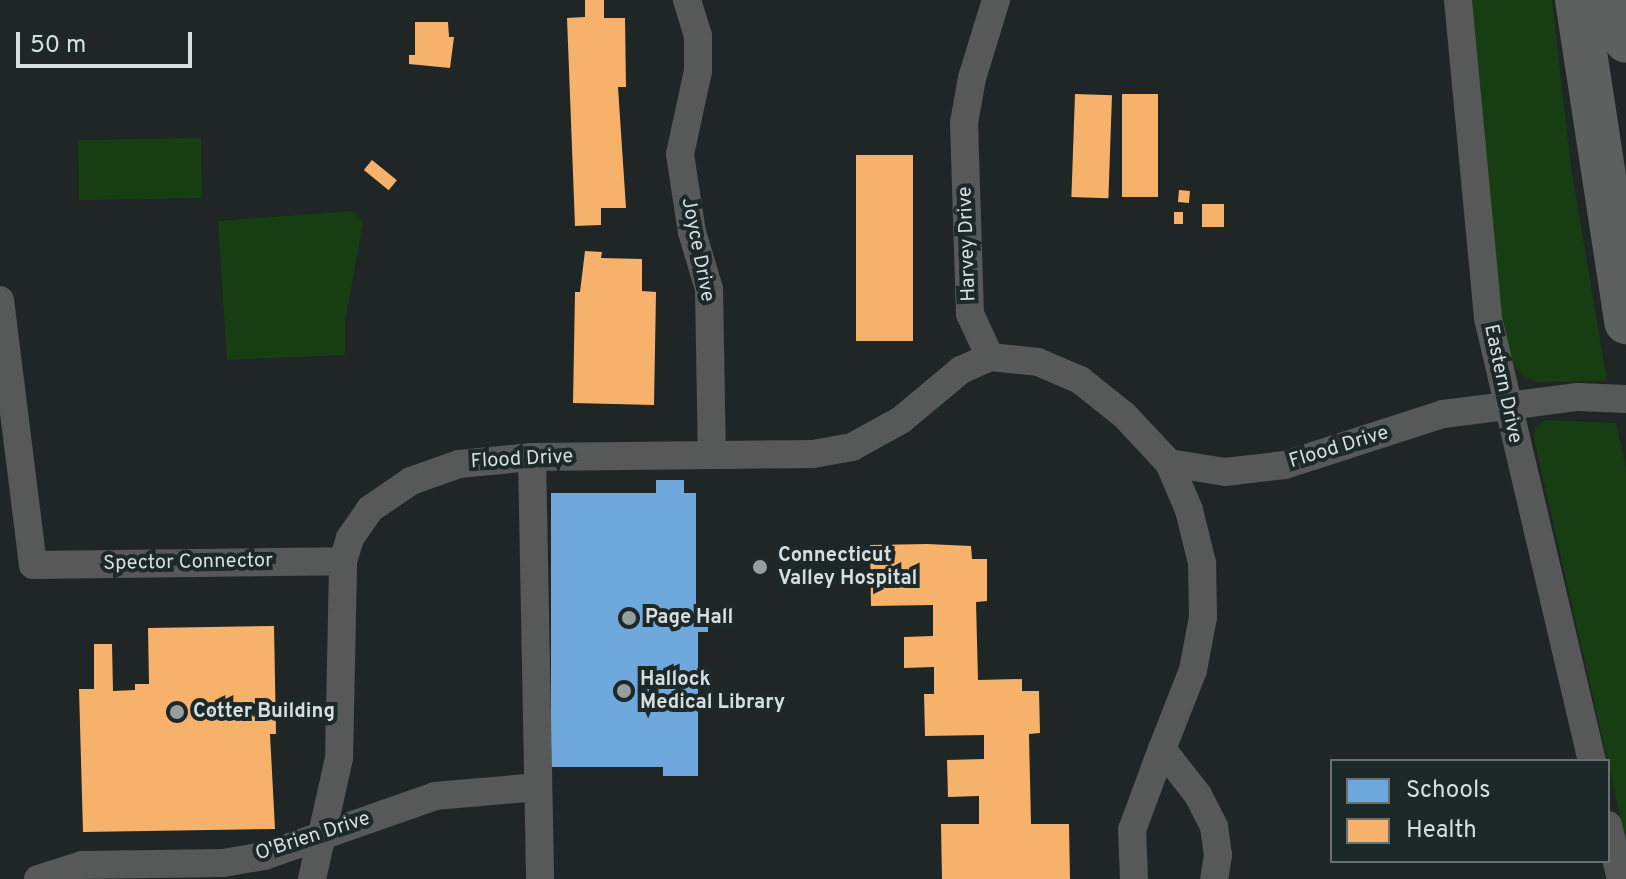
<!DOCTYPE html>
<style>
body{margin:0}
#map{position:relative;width:1626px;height:879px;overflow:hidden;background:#202626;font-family:Overpass,sans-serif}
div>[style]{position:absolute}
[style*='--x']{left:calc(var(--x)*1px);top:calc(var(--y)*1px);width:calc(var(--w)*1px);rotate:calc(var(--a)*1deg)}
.green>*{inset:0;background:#163e12;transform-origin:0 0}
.schools>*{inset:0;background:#6fa8dc}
.health>*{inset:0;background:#f6b26b;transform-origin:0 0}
.street>*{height:28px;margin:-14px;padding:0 14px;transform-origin:14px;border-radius:14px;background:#575959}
.highway>*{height:44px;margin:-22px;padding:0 22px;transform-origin:22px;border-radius:22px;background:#5c605f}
.dots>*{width:22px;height:22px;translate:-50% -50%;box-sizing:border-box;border:4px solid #1d2829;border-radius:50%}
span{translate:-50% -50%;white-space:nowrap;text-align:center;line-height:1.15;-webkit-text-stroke:8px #1d2829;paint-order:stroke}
.street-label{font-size:20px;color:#d7dedf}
.poi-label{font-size:20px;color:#d7dedf;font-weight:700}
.left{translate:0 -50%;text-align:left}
.legend{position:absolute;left:1330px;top:759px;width:280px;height:104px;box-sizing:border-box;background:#1d2829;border:2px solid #677172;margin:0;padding:10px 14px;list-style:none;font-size:24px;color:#d7dedf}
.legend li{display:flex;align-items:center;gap:16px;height:40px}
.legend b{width:40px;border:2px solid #677172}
.scale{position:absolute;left:16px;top:32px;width:176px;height:36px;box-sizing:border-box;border:4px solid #d7dedf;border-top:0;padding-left:10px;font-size:24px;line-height:28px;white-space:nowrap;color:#d7dedf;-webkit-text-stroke:6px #1d2829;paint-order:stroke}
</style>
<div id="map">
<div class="green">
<i style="clip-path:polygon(1472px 0,1552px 0,1571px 168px,1607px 381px,1537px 382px,1522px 375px,1512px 362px,1500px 307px)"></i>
<i style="left:201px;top:138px;width:60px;height:123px;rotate:89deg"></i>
<i style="clip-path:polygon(354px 211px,363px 223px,345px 321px,345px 355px,227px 360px,218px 221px)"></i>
<i style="clip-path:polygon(1546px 420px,1616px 423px,1626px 469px,1626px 841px,1534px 439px,1535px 427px)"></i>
</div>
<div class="schools">
<i style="clip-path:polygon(656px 480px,684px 480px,684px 493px,696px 493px,696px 605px,708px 605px,708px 632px,698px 632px,698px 776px,663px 776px,663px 767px,551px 767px,551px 493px,656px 493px)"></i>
</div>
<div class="health">
<i style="clip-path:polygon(585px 0,604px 0,604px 18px,625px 18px,626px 87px,618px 87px,626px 208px,601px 208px,601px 225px,575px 226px,567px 18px,585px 17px)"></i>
<i style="clip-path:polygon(415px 22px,448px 22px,449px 37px,454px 37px,450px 68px,409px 64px,409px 55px,415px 55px)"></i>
<i style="left:1075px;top:94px;width:37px;height:103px;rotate:2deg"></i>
<i style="left:1122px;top:94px;width:36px;height:103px"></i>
<i style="left:856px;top:155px;width:57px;height:186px"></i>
<i style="left:372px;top:160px;width:32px;height:13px;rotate:39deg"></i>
<i style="left:1179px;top:190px;width:11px;height:12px;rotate:5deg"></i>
<i style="left:1202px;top:204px;width:22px;height:23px"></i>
<i style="left:1174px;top:212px;width:9px;height:12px"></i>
<i style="clip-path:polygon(585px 251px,602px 252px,601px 258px,642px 259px,642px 291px,656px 292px,654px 405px,573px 403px,575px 292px,580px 292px)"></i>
<i style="clip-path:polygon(927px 544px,971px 546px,972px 559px,987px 559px,987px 601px,976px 602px,978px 680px,1022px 679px,1022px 691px,1039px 691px,1040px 733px,1029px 734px,1031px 824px,1069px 824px,1070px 879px,942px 879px,941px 824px,979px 824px,979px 796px,948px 797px,947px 760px,984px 759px,984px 735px,925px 736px,924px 694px,934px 694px,934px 667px,904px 668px,904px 637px,933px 636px,933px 605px,871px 606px,870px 545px)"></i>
<i style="clip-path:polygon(274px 626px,276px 734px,270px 734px,275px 829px,83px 832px,79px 689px,94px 689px,94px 644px,112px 644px,113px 691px,135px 690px,135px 684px,149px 684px,148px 628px)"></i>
</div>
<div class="street">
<i style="--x:687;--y:0;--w:38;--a:73"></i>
<i style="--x:698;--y:36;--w:35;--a:90"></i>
<i style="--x:698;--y:71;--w:85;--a:102.2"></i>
<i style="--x:680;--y:154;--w:79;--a:81.3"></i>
<i style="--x:692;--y:232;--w:59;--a:73.4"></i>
<i style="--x:709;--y:289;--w:166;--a:89"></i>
<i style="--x:996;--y:0;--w:82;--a:107.1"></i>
<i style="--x:972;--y:78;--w:46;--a:100.1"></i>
<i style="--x:964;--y:123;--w:191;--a:88.2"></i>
<i style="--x:970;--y:314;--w:47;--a:65.1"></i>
<i style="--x:990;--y:357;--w:48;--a:5.9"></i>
<i style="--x:1038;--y:362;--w:46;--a:23.2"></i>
<i style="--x:1080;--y:380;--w:56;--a:38.5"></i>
<i style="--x:1124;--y:415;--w:66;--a:46.8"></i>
<i style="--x:1169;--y:463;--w:51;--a:66.9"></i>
<i style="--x:1189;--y:510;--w:55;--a:76.2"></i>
<i style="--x:1202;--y:563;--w:54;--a:88.9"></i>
<i style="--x:1203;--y:617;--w:54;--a:100.7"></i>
<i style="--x:1193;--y:670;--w:85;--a:111.4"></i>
<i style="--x:1162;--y:749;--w:58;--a:52"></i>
<i style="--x:1198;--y:795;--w:36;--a:63"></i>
<i style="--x:1214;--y:827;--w:28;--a:82"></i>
<i style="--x:1218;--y:855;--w:24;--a:99"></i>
<i style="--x:1458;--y:0;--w:319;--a:84.6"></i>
<i style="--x:1488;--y:318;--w:455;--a:76.8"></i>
<i style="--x:0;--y:300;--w:267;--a:82.9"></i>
<i style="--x:33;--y:565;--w:310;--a:-0.7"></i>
<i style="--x:532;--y:457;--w:422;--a:88.9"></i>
<i style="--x:1169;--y:463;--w:57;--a:9.1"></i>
<i style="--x:1225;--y:472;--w:60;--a:-6.7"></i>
<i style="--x:1285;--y:465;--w:166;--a:-17.9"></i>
<i style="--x:1443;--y:414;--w:136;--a:-7.2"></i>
<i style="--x:1578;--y:397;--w:48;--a:2.4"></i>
<i style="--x:1608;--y:825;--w:56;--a:76.5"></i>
<i style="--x:38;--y:879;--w:46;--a:-17.7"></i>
<i style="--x:82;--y:865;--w:141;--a:-0.8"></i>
<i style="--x:223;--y:863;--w:42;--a:-9.7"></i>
<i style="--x:264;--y:856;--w:181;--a:-19.3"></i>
<i style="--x:435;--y:796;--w:103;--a:-5"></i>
<i style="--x:312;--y:879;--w:124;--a:-77.4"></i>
<i style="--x:339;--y:758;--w:197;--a:-88.8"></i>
<i style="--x:343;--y:561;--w:24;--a:-73"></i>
<i style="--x:350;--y:538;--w:35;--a:-55"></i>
<i style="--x:370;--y:509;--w:50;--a:-34.3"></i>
<i style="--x:411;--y:481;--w:51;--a:-19.5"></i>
<i style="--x:459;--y:464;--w:73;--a:-5.5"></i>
<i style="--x:532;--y:457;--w:281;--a:-0.6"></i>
<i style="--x:813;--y:454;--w:40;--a:-10"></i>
<i style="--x:852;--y:447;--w:56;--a:-28.9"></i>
<i style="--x:901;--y:420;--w:78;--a:-39.8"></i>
<i style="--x:961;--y:370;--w:32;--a:-24"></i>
<i style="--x:1134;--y:879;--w:49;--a:-92.3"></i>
<i style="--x:1132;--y:830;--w:86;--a:-69.7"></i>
</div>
<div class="highway">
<i style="--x:1577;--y:0;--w:326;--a:81.3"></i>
<i style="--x:1620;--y:0;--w:41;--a:81.7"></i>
</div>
<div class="dots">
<i style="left:760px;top:567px;background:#979e9e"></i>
<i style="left:629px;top:618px;background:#979e9e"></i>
<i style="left:624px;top:691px;background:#979e9e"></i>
<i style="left:177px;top:712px;background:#979e9e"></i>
</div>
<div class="street-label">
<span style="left:968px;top:244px;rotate:-92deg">Harvey Drive</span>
<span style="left:697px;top:250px;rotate:79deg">Joyce Drive</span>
<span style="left:1502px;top:384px;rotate:78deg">Eastern Drive</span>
<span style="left:1339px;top:448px;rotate:-17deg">Flood Drive</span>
<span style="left:522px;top:460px;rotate:-3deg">Flood Drive</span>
<span style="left:188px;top:563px;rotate:-1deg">Spector Connector</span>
<span style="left:313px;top:837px;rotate:-18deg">O'Brien Drive</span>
</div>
<div class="poi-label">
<span class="left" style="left:778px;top:568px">Connecticut<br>Valley Hospital</span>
<span class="left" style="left:645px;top:618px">Page Hall</span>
<span class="left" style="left:640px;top:692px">Hallock<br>Medical Library</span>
<span class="left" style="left:193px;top:712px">Cotter Building</span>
</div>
<ul class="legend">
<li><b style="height:22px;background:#6fa8dc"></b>Schools</li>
<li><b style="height:22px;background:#f6b26b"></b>Health</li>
</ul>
<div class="scale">50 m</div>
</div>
